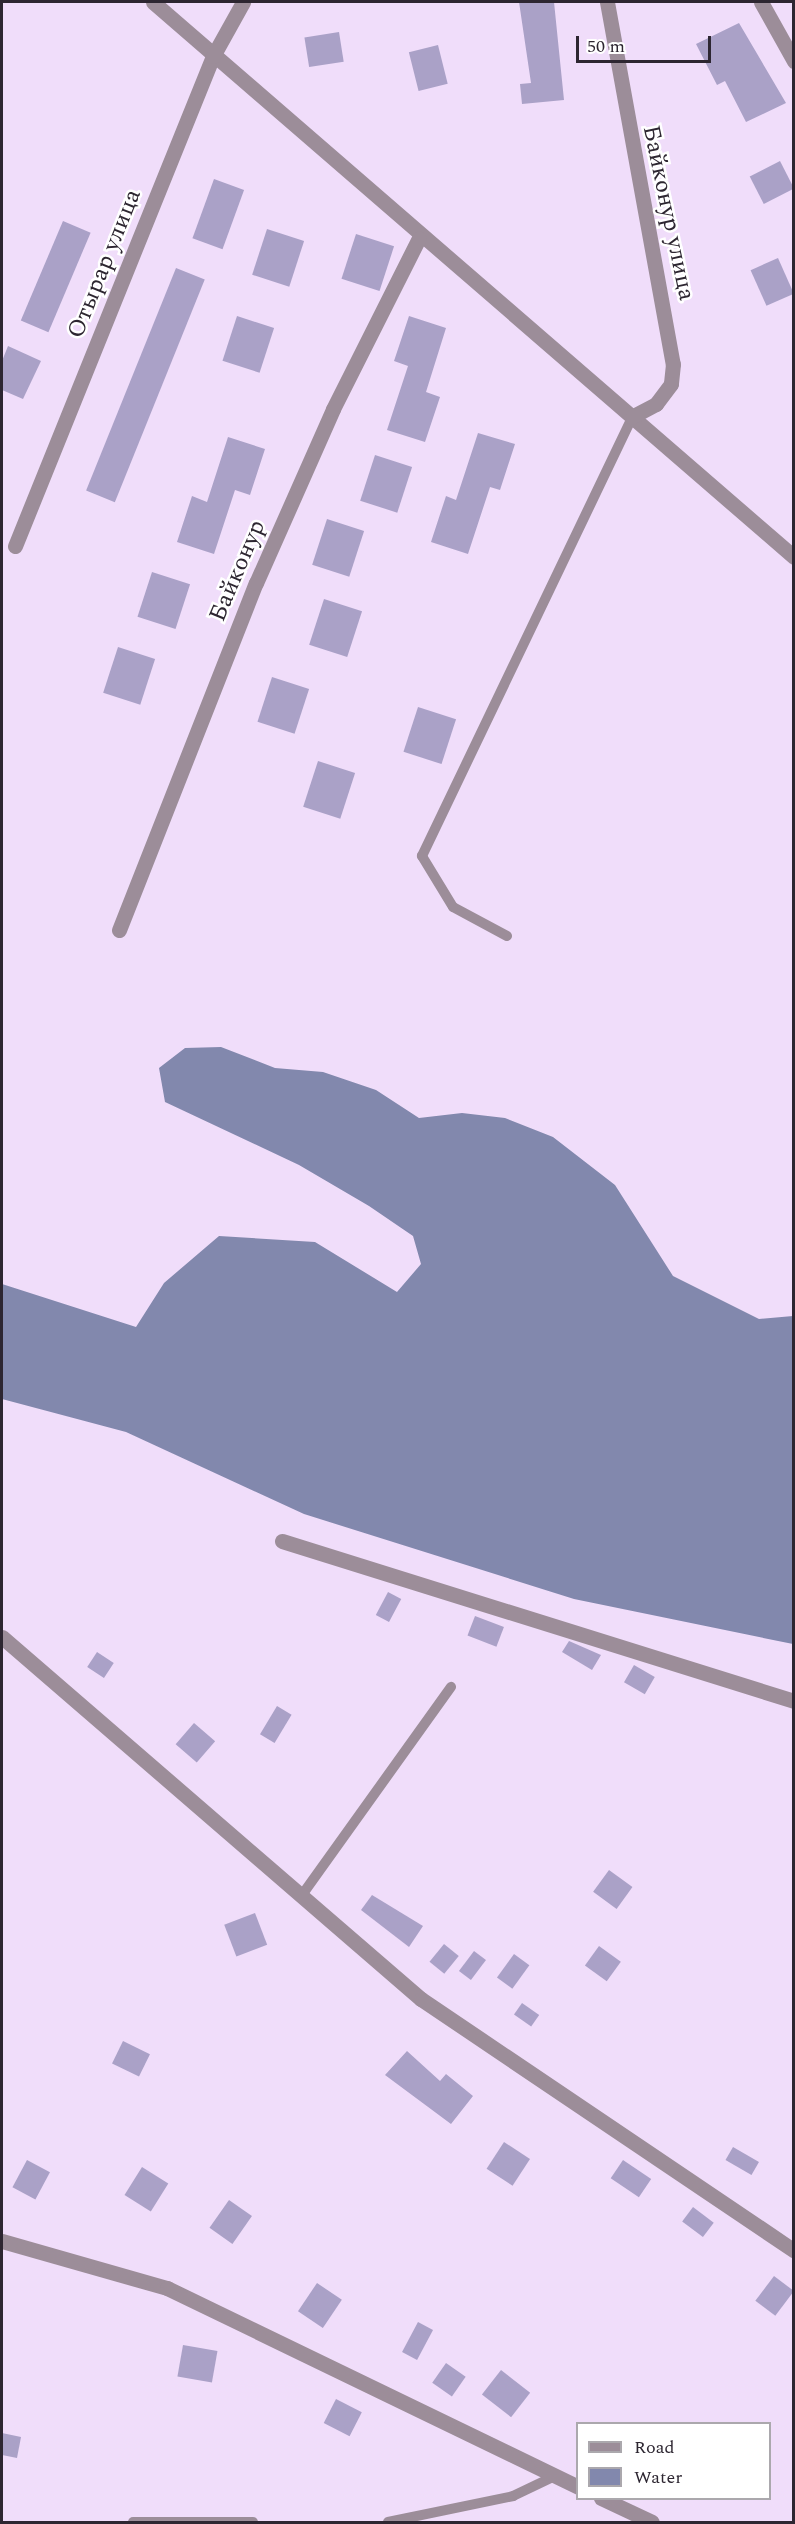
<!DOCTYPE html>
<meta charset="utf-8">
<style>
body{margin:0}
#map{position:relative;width:795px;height:2524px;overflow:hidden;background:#f0ddfa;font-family:Spectral,serif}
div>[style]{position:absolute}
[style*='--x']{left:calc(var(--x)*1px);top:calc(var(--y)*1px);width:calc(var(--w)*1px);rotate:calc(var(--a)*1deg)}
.water>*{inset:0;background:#8288ad}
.building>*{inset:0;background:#aaa1c7;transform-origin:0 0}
.service>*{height:10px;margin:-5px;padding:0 5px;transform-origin:5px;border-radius:5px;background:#9c8d99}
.minor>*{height:15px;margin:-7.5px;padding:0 7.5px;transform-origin:7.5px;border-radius:7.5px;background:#9c8d99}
span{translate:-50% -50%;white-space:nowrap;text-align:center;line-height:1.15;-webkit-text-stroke:5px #fff;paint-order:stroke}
.street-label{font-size:24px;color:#2d2631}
.frame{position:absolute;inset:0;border:3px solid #2d2631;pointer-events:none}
.legend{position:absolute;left:576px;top:2422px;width:195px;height:78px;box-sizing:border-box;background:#fff;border:2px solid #aba8ad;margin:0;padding:8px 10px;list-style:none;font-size:18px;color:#2d2631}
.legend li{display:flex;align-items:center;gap:12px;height:30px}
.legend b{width:30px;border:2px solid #aba8ad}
.scale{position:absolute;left:576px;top:36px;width:135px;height:27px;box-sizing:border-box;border:3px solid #2d2631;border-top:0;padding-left:8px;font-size:18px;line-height:21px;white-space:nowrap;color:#2d2631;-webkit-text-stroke:4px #fff;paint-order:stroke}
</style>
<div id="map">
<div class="water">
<i style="clip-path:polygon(221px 1047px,275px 1068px,323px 1072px,376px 1090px,419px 1118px,462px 1113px,505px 1118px,553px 1137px,615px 1185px,673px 1276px,759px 1319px,793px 1316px,793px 1644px,574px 1599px,304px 1514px,126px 1432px,2px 1399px,2px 1284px,136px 1327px,164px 1283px,219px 1236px,315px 1242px,397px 1292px,421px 1264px,413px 1236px,369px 1206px,299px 1165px,165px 1102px,159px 1068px,185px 1048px)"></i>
</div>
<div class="building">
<i style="clip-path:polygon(519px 2px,554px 2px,564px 100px,522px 104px,520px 84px,531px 83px)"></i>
<i style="clip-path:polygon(739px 23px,786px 103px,746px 122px,725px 81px,717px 85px,696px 44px)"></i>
<i style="left:339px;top:32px;width:30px;height:35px;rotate:81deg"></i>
<i style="left:438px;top:45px;width:40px;height:30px;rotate:76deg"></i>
<i style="left:780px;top:161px;width:31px;height:34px;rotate:63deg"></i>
<i style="left:214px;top:179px;width:32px;height:63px;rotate:20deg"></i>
<i style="left:63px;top:221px;width:30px;height:108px;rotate:23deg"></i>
<i style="left:267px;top:229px;width:39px;height:48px;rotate:18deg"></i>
<i style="left:356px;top:234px;width:40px;height:47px;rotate:18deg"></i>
<i style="left:778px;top:258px;width:39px;height:30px;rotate:66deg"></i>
<i style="left:176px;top:268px;width:31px;height:240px;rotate:22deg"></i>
<i style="left:237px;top:316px;width:39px;height:47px;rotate:18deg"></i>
<i style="clip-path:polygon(409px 316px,446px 328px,426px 392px,440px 397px,425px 442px,387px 430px,408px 366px,394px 361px)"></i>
<i style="clip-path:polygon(8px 346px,41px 361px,23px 399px,2px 390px,2px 361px)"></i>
<i style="clip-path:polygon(478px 433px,515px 444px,500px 490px,490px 487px,468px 554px,431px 542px,446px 496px,456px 500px)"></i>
<i style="clip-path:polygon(228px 437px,265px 449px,250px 495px,235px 490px,214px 554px,177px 542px,192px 496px,207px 502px)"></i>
<i style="left:375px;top:455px;width:39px;height:48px;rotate:18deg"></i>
<i style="left:327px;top:519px;width:39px;height:48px;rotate:18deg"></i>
<i style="left:152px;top:572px;width:40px;height:47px;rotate:18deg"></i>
<i style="left:324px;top:599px;width:40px;height:48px;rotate:18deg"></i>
<i style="left:118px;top:647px;width:39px;height:48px;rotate:18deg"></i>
<i style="left:272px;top:677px;width:39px;height:47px;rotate:18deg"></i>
<i style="left:418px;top:707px;width:40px;height:47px;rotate:18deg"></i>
<i style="left:318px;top:761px;width:39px;height:48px;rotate:18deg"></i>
<i style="left:388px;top:1592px;width:15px;height:26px;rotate:28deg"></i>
<i style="left:475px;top:1616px;width:31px;height:21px;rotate:21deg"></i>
<i style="clip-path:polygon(569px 1641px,601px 1655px,592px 1670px,562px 1652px)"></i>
<i style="left:97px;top:1652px;width:20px;height:18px;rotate:33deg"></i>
<i style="left:634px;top:1665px;width:24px;height:20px;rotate:30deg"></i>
<i style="left:277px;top:1706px;width:17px;height:33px;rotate:31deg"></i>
<i style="left:194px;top:1723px;width:28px;height:28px;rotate:41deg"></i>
<i style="left:609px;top:1870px;width:29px;height:27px;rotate:36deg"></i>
<i style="clip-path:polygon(372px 1895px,423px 1926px,409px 1947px,361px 1910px)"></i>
<i style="left:255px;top:1913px;width:34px;height:33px;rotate:69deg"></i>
<i style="left:444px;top:1944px;width:19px;height:23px;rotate:39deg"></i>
<i style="left:599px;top:1946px;width:27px;height:24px;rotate:36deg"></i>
<i style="left:474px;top:1951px;width:15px;height:25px;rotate:37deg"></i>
<i style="left:514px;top:1954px;width:19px;height:29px;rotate:36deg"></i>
<i style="left:522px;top:2003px;width:21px;height:14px;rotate:35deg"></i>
<i style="left:123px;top:2041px;width:30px;height:25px;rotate:26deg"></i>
<i style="clip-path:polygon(407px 2051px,440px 2081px,446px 2074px,473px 2096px,451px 2124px,385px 2075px)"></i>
<i style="left:504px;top:2142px;width:31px;height:32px;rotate:33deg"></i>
<i style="left:733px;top:2147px;width:30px;height:15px;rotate:30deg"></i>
<i style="left:27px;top:2160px;width:26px;height:31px;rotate:28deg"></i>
<i style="left:623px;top:2160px;width:34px;height:22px;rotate:34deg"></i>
<i style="left:142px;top:2167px;width:31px;height:33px;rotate:32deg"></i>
<i style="left:229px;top:2200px;width:28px;height:34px;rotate:35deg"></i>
<i style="left:693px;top:2207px;width:26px;height:18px;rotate:37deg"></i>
<i style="left:774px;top:2276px;width:25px;height:31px;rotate:37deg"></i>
<i style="left:317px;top:2283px;width:30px;height:34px;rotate:34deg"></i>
<i style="left:418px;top:2322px;width:17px;height:34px;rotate:28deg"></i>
<i style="left:183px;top:2345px;width:35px;height:32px;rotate:10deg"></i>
<i style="left:446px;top:2363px;width:24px;height:24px;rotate:35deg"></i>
<i style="left:501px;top:2370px;width:37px;height:31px;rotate:38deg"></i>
<i style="left:336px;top:2399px;width:29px;height:27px;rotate:27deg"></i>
<i style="clip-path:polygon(2px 2433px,21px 2437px,17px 2458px,2px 2455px)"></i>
</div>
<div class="service">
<i style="--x:507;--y:936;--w:61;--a:-151.8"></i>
<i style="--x:453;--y:907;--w:60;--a:-121.3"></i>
<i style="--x:422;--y:856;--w:488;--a:-64.4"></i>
<i style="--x:302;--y:1895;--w:256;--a:-54.4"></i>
<i style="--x:133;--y:2522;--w:120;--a:0"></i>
<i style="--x:388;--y:2522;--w:128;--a:-11.7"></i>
<i style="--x:513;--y:2496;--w:47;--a:-25.5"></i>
</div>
<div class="minor">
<i style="--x:153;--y:2;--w:848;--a:40.89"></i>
<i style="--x:607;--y:2;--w:368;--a:79.7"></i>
<i style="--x:673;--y:364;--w:20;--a:96"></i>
<i style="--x:671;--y:384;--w:25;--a:127"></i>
<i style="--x:656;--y:404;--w:26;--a:152"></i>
<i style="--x:761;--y:2;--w:68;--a:60.8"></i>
<i style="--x:15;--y:546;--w:528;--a:-68"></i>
<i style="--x:213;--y:56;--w:62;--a:-60.9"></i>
<i style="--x:119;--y:930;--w:373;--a:-68.5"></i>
<i style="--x:256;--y:583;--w:190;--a:-66.1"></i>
<i style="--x:333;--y:409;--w:191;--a:-63.3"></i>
<i style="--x:282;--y:1541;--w:536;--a:17.35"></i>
<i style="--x:2;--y:1637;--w:554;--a:40.83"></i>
<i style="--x:421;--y:1999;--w:450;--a:34"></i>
<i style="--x:2;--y:2241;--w:172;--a:15.9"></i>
<i style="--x:167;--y:2288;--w:457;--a:25.8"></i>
<i style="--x:601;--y:2498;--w:56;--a:25.2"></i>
</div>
<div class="street-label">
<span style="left:668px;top:213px;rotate:78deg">Байконур улица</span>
<span style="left:105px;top:264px;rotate:-68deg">Отырар улица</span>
<span style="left:238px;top:571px;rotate:-67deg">Байконур</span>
</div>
<div class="frame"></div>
<ul class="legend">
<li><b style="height:8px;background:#9c8d99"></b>Road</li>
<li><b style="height:16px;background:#8288ad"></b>Water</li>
</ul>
<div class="scale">50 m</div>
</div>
